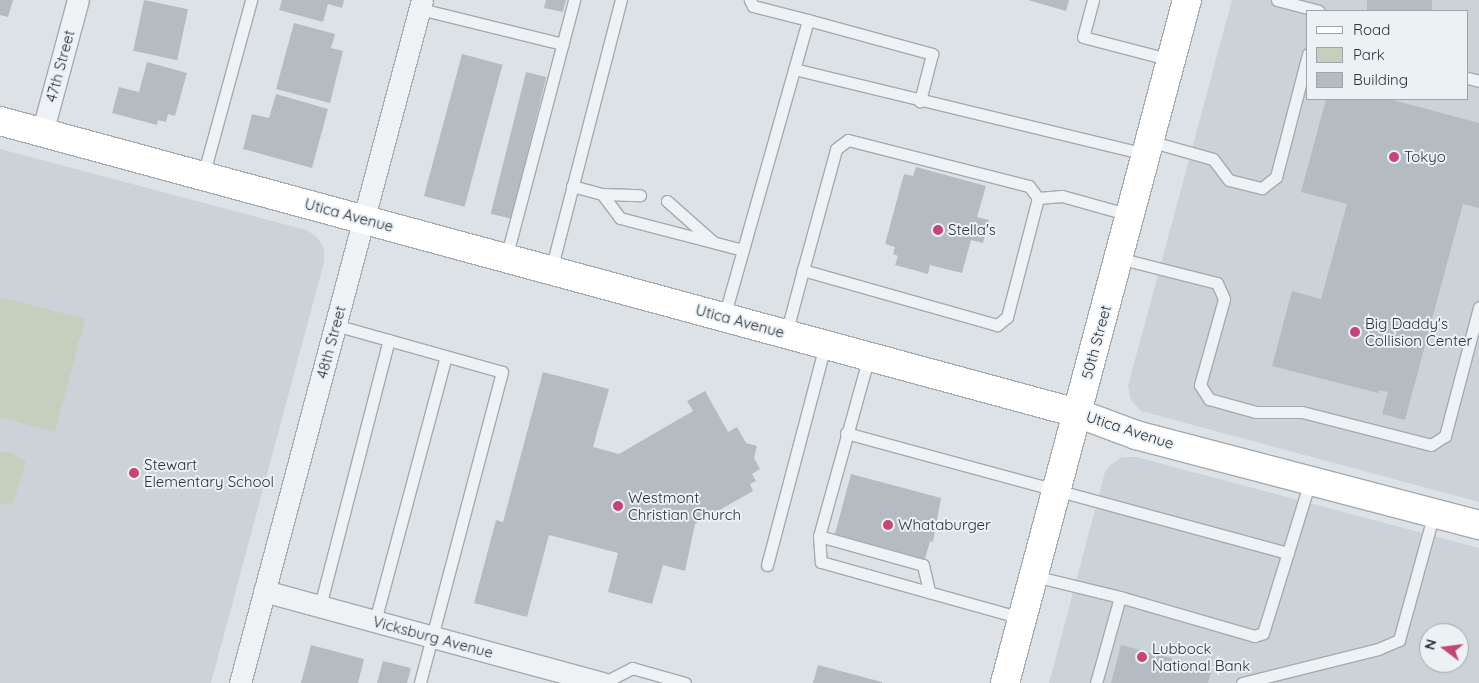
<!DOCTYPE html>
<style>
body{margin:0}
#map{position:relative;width:1479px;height:683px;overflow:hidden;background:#dde2e6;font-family:Quicksand,sans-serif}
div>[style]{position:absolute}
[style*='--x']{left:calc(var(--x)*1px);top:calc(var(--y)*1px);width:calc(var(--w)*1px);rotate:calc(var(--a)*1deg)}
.built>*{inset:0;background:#cbd2d8}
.green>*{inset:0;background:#c6cfbe}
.building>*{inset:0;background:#b4bcc2;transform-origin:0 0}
.roads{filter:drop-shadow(1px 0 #a3aab0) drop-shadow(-1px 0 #a3aab0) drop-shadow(0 1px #a3aab0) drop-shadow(0 -1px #a3aab0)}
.lane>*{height:11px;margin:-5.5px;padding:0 5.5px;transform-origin:5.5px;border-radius:5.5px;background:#eff2f4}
.street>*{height:21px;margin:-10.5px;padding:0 10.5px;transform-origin:10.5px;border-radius:10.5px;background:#eff2f4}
.secondary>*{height:28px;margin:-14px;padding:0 14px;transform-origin:14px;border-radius:14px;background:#fff}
.dots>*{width:14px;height:14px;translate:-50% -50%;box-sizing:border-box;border:2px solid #ecf1f4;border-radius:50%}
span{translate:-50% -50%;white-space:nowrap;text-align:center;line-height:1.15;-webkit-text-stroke:4px #ecf1f4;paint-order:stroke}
.street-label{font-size:15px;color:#27323c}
.poi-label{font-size:15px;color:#27323c}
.left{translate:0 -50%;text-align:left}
.legend{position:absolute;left:1306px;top:10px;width:162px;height:90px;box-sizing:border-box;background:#ecf1f4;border:1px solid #9da5aa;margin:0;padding:6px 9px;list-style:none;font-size:15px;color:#27323c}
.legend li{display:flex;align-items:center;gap:10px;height:25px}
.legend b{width:25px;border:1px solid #9da5aa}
.north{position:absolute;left:1419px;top:623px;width:50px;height:50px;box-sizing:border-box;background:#ecf1f4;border:1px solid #9da5aa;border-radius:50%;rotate:285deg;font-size:14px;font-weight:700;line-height:20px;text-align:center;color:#27323c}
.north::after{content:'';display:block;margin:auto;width:18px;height:22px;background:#c74572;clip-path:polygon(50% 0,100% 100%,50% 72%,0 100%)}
</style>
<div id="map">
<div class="built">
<i style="clip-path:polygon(evenodd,1232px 0,1479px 0,1479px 502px,1141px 411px,1131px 400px,1128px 386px,1232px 0,1308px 11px,1468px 11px,1468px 99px,1308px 99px,1308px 11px)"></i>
<i style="clip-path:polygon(0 149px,306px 230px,316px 236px,324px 248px,324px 262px,211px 683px,0 683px)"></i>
<i style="clip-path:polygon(evenodd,1122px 457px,1136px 457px,1479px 548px,1479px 683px,1049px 683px,1105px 472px,1110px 465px,1122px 457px,1429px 633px,1459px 633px,1459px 663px,1429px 663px,1429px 633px)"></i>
</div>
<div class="green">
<i style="clip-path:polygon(0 297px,85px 319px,55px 432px,0 417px)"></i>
<i style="clip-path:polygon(0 452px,10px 452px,26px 462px,12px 505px,0 504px)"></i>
</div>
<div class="building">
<i style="clip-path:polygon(0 0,13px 0,8px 17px,0 15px)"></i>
<i style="left:144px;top:0;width:45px;height:52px;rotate:12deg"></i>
<i style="clip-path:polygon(282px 0,344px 0,342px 8px,328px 4px,323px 22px,279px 10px)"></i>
<i style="clip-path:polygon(546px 0,566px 0,563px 12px,544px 8px)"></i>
<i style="clip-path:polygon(1028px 0,1069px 0,1066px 11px)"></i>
<i style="left:1367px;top:0;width:65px;height:11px"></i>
<i style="clip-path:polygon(294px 23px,335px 34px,331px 48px,343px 51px,330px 103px,276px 89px)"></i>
<i style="left:462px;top:54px;width:42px;height:147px;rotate:15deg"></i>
<i style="clip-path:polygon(147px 62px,187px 73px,175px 116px,168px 114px,166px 122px,158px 120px,157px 125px,112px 113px,119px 87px,139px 92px)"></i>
<i style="left:526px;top:72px;width:21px;height:146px;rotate:14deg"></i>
<i style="clip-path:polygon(276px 94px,328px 109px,312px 168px,243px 149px,252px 114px,269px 118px)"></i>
<i style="clip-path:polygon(1326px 99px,1389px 99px,1479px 123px,1479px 208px,1463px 204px,1405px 420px,1382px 414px,1388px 392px,1379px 390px,1378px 393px,1272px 366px,1292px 291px,1321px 299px,1347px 204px,1301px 192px)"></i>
<i style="clip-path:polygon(916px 167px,986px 186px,977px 217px,989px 220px,983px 243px,971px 240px,962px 273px,930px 265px,928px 274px,895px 265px,898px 256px,893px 254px,895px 247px,885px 244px,904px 174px,913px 176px)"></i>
<i style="clip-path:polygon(543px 372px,609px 389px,593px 447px,619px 454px,693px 411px,687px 401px,705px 391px,728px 432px,737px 427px,746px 443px,757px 446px,754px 458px,760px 469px,752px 474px,756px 481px,750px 484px,753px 491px,695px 524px,685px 571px,663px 565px,652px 604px,608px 592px,618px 553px,549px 535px,527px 617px,474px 603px,496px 520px,503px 522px)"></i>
<i style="clip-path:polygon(851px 474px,941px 498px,933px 542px,930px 541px,925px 559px,835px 534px)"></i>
<i style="clip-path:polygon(311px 645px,364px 659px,358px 683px,301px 683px)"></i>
<i style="clip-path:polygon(1121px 645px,1212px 669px,1208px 683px,1111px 683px)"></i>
<i style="clip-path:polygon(383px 661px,411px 668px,407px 683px,377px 683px)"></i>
<i style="clip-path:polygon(818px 665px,882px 682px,882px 683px,813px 683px)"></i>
</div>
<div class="roads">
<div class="lane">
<i style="--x:1093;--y:0;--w:38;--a:105"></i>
<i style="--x:1083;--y:37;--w:91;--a:14.6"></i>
<i style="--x:1277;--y:0;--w:43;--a:14.7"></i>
<i style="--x:420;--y:9;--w:147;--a:13.8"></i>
<i style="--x:808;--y:20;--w:129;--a:15.3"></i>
<i style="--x:932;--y:54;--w:49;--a:104.3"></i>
<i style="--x:794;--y:69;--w:362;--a:13.6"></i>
<i style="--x:1468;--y:78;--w:11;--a:15"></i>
<i style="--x:1149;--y:141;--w:66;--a:15.7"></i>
<i style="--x:1213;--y:159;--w:26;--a:53"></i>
<i style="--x:1229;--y:180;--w:34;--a:14"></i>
<i style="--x:1262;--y:188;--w:18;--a:-38"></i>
<i style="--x:1276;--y:177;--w:127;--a:-75.4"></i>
<i style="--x:203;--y:176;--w:182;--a:-74.7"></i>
<i style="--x:572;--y:186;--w:31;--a:15"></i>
<i style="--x:602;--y:194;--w:30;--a:53"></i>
<i style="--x:620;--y:218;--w:127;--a:14.6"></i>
<i style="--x:602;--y:194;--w:38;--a:2"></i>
<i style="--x:1038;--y:198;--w:24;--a:-5"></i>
<i style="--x:1062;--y:196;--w:71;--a:15.6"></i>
<i style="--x:667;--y:201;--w:59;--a:41.6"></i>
<i style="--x:506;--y:258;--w:267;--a:-75.2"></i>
<i style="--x:1118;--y:258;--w:102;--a:14.2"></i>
<i style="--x:1217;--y:283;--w:17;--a:66"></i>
<i style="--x:1224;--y:299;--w:89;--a:105.6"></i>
<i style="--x:1200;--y:385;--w:17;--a:57"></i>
<i style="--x:1209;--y:399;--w:49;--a:15.5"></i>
<i style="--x:1256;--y:412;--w:46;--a:0"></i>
<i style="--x:1302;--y:412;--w:133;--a:14.3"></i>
<i style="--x:1431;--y:445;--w:17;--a:-33"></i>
<i style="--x:1445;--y:436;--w:133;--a:-75.2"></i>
<i style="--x:551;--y:270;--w:279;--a:-75.5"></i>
<i style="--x:724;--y:317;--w:309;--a:-74.2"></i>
<i style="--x:808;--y:20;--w:57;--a:-165.7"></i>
<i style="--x:753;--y:6;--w:7;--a:-117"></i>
<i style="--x:335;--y:325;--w:173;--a:15.7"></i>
<i style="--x:502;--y:372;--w:322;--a:104.8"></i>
<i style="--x:786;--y:334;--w:66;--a:-75.1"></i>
<i style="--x:803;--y:270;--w:125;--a:-74.7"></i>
<i style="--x:836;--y:149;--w:15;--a:-37"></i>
<i style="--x:848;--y:140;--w:187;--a:14.3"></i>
<i style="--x:1029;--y:186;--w:15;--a:53"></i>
<i style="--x:1038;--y:198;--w:123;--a:104.6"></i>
<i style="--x:1007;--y:317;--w:13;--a:141"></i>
<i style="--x:997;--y:325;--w:202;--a:-164.2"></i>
<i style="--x:869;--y:356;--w:187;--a:105.5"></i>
<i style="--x:819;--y:536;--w:26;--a:86"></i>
<i style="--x:821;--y:562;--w:209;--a:15.6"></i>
<i style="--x:846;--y:433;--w:458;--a:15.2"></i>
<i style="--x:819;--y:536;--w:108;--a:15.6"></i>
<i style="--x:923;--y:565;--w:28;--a:77"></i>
<i style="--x:767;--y:565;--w:228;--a:-75.2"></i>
<i style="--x:1034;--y:576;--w:89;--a:13.7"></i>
<i style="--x:1120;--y:597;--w:89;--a:105.6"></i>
<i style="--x:1120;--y:597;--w:140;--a:16.2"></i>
<i style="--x:1254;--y:636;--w:9;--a:-18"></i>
<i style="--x:1263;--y:633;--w:159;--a:-72.8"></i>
<i style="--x:320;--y:606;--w:275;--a:-75.5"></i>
<i style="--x:375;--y:621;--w:274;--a:-75"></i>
<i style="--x:603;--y:683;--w:33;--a:-27"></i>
<i style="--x:632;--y:668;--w:55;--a:15.8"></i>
<i style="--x:1242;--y:683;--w:140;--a:-14"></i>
<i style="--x:1378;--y:649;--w:23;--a:-23"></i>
<i style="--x:1399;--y:640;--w:132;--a:-74.6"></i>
</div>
<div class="street">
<i style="--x:42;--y:133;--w:138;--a:-74.9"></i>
<i style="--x:264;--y:591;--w:351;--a:15.2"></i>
<i style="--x:240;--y:683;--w:707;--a:-75.08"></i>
</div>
<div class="secondary">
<i style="--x:0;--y:121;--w:1116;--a:15.17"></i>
<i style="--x:1077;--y:413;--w:63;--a:20.4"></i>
<i style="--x:1136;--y:435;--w:355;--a:14.7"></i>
<i style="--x:1005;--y:683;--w:707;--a:-75.08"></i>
</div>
</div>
<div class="dots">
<i style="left:1394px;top:157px;background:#c74572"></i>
<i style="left:938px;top:230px;background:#c74572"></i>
<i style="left:1355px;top:332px;background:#c74572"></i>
<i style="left:134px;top:473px;background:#c74572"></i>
<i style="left:618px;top:506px;background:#c74572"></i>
<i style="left:888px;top:525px;background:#c74572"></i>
<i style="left:1142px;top:657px;background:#c74572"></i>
</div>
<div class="street-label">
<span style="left:60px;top:66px;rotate:-75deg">47th Street</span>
<span style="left:349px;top:215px;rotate:15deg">Utica Avenue</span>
<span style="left:740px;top:321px;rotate:15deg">Utica Avenue</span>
<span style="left:331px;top:342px;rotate:-75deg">48th Street</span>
<span style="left:1096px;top:342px;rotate:-75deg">50th Street</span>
<span style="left:1130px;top:430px;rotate:18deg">Utica Avenue</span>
<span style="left:433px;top:637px;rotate:15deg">Vicksburg Avenue</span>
</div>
<div class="poi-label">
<span class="left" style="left:1404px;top:157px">Tokyo</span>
<span class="left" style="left:948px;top:230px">Stella's</span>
<span class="left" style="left:1365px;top:332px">Big Daddy's<br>Collision Center</span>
<span class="left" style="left:144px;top:473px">Stewart<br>Elementary School</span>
<span class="left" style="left:628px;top:506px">Westmont<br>Christian Church</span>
<span class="left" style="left:898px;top:525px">Whataburger</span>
<span class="left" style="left:1152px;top:657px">Lubbock<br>National Bank</span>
</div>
<ul class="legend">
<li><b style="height:6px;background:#fff"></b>Road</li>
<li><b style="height:14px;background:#c6cfbe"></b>Park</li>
<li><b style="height:14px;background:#b4bcc2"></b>Building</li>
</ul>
<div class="north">N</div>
</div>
